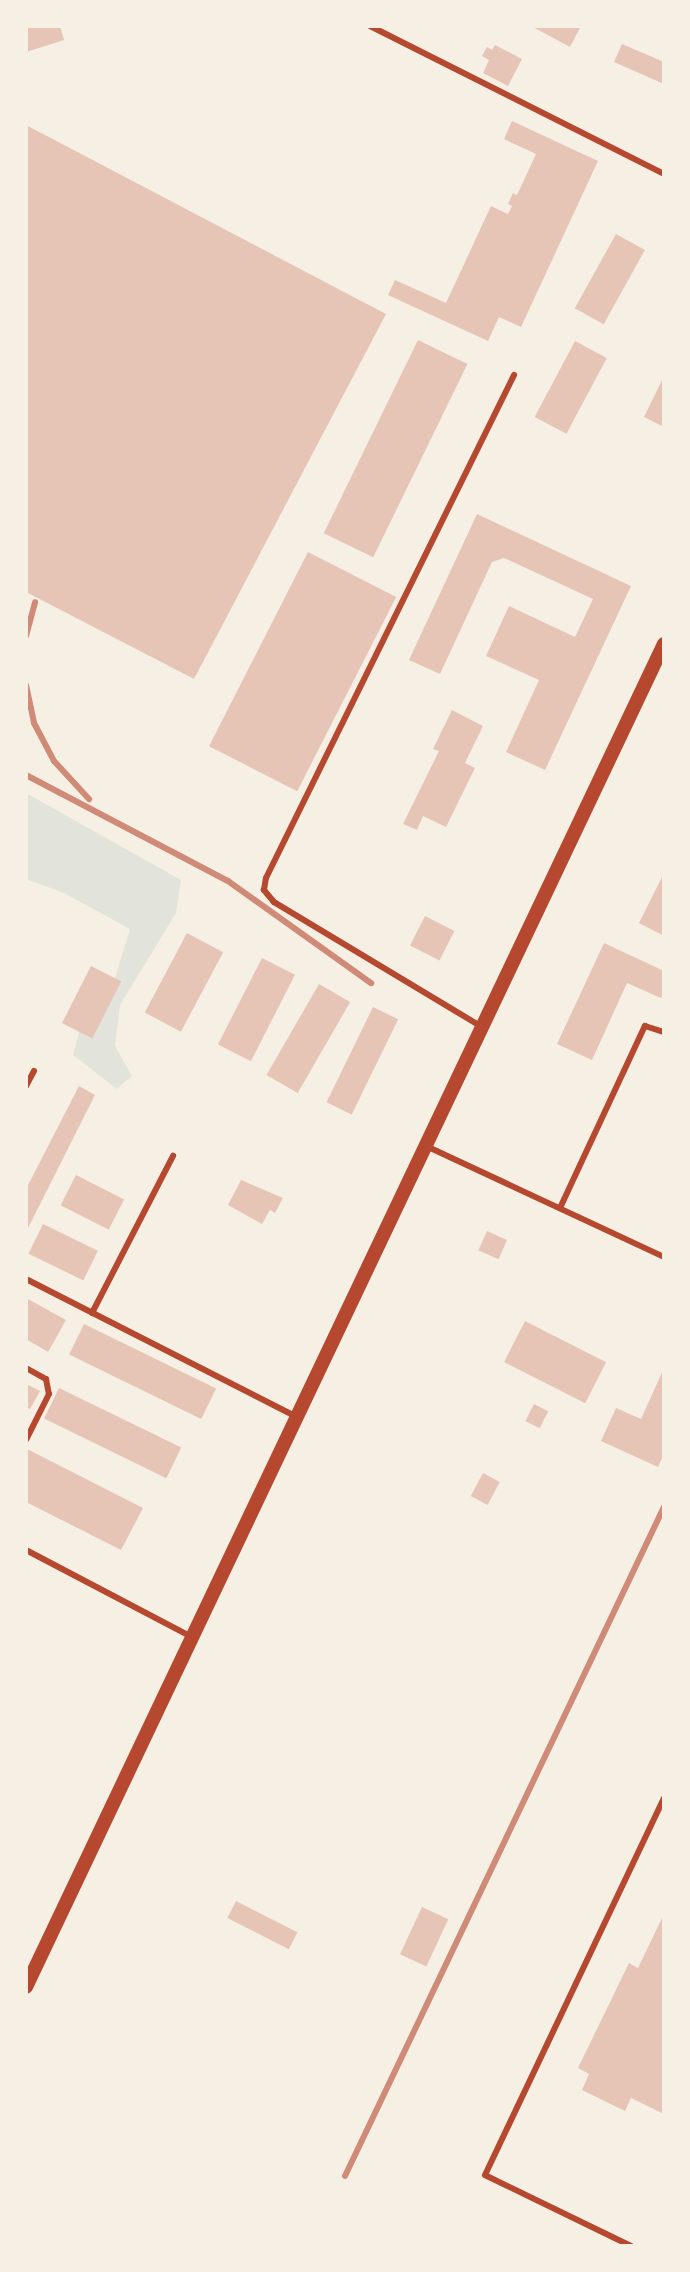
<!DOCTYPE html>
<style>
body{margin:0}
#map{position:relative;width:690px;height:2272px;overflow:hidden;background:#f6efe4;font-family:"IBM Plex Sans",sans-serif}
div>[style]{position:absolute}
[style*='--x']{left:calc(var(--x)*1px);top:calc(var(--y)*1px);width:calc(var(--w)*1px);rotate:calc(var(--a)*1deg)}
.green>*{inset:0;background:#e2e4dc}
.building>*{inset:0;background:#e6c5b7;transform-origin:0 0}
.service>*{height:6px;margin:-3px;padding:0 3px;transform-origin:3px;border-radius:3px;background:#b5482f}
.tertiary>*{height:14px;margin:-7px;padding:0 7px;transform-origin:7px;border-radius:7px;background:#b5482f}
.rail>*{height:6px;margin:-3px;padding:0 3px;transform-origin:3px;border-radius:3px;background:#cf8b77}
span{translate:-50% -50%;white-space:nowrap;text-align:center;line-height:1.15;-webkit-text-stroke:6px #f6efe4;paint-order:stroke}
.frame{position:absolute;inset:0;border:28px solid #f6efe4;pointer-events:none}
</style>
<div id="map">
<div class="green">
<i style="clip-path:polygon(26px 793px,181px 880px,176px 913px,120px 1005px,115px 1046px,132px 1076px,117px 1089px,73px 1055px,79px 1033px,110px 994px,130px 929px,64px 893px,26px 879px)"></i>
</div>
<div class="building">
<i style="clip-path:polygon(26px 26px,60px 26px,64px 40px,26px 52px)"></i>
<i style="clip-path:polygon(531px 26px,581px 26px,570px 47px)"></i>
<i style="clip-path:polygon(622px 44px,664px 62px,664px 84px,614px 62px)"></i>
<i style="clip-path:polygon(495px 45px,522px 59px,508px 86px,483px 73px,489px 60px,482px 56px,487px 47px,492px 50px)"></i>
<i style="clip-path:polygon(512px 121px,598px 161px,521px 327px,499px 317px,488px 341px,388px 295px,395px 280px,446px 303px,491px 206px,508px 214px,512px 206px,508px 204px,513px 193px,517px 195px,536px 154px,504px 139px)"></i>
<i style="clip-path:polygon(26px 125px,386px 314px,194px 679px,26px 592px)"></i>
<i style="left:616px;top:234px;width:33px;height:85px;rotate:29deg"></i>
<i style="left:418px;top:340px;width:55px;height:215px;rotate:26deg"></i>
<i style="left:575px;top:341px;width:36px;height:86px;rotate:28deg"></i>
<i style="clip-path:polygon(664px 376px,664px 427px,644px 417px)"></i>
<i style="clip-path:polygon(477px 514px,631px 586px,545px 770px,506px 752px,539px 680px,486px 656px,509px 606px,575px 637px,593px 599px,504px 558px,492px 562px,440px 674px,409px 660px)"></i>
<i style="left:308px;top:552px;width:99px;height:218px;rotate:27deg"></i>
<i style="clip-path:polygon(452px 710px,483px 726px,465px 763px,475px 768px,446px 827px,423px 816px,417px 830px,403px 824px,439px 751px,433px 749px)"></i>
<i style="clip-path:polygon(664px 873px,664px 936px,639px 923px)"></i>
<i style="left:425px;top:916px;width:33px;height:33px;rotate:27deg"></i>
<i style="left:187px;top:933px;width:41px;height:90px;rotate:28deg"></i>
<i style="clip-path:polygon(604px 943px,664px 971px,664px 992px,661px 998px,627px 983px,592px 1060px,557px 1044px)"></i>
<i style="left:262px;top:958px;width:37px;height:97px;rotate:27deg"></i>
<i style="left:91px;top:966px;width:34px;height:64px;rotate:27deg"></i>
<i style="left:319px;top:984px;width:36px;height:105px;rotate:30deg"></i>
<i style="left:373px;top:1007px;width:28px;height:106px;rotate:26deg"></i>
<i style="clip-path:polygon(79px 1086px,95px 1095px,26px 1232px,26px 1189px)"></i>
<i style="left:76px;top:1175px;width:54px;height:34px;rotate:27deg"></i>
<i style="clip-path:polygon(241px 1180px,283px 1198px,275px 1213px,270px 1210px,262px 1224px,228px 1205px)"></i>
<i style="left:43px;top:1224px;width:61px;height:33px;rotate:26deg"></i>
<i style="left:487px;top:1231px;width:22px;height:21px;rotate:24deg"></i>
<i style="clip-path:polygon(26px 1298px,66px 1320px,48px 1352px,26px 1339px)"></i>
<i style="left:525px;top:1321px;width:91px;height:46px;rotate:27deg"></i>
<i style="left:84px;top:1324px;width:147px;height:34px;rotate:26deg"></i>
<i style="clip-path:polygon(664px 1368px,664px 1454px,658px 1467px,601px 1441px,616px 1408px,641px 1419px)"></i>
<i style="clip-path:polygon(26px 1384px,40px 1391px,30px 1409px,26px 1407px)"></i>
<i style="left:59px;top:1388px;width:136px;height:34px;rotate:26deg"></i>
<i style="left:534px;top:1404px;width:16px;height:19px;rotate:27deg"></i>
<i style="clip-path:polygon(27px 1449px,143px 1508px,121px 1550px,26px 1502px)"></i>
<i style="left:483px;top:1473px;width:19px;height:26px;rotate:28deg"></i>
<i style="left:236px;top:1901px;width:69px;height:19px;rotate:27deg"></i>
<i style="left:422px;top:1907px;width:29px;height:52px;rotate:25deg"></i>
<i style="clip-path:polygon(664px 1914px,664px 2114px,631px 2098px,625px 2111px,582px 2090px,589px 2074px,578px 2068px,629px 1963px,638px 1968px)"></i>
</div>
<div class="service">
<i style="--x:370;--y:26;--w:329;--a:26.7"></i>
<i style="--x:482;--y:1027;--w:243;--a:-149"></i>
<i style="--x:274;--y:902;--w:16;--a:-130"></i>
<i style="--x:264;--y:890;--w:12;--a:-81"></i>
<i style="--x:266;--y:878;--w:561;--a:-63.75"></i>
<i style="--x:26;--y:1086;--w:17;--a:-62"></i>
<i style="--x:426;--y:1146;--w:263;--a:25"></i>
<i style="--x:560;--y:1208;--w:201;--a:-65"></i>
<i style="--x:645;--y:1026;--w:20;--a:18"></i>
<i style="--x:26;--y:1279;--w:304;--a:27"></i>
<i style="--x:92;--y:1313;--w:177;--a:-62.7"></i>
<i style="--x:26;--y:1368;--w:23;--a:29"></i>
<i style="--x:46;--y:1379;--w:15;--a:79"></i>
<i style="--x:49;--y:1394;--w:51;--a:116.6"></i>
<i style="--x:26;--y:1550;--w:187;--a:27.7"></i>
<i style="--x:631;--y:2246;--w:162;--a:-154.1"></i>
<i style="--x:485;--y:2175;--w:417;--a:-64.6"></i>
</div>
<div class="tertiary">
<i style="--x:26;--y:1987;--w:1487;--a:-64.59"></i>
</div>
<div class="rail">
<i style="--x:26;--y:636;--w:35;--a:-75"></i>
<i style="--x:26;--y:685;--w:39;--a:78"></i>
<i style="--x:34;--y:723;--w:43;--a:62.2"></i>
<i style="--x:54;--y:761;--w:52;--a:47.4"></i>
<i style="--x:26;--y:775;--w:228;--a:27.7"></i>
<i style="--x:228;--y:881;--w:176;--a:35.5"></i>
<i style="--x:345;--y:2176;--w:741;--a:-64.51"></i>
</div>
<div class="frame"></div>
</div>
